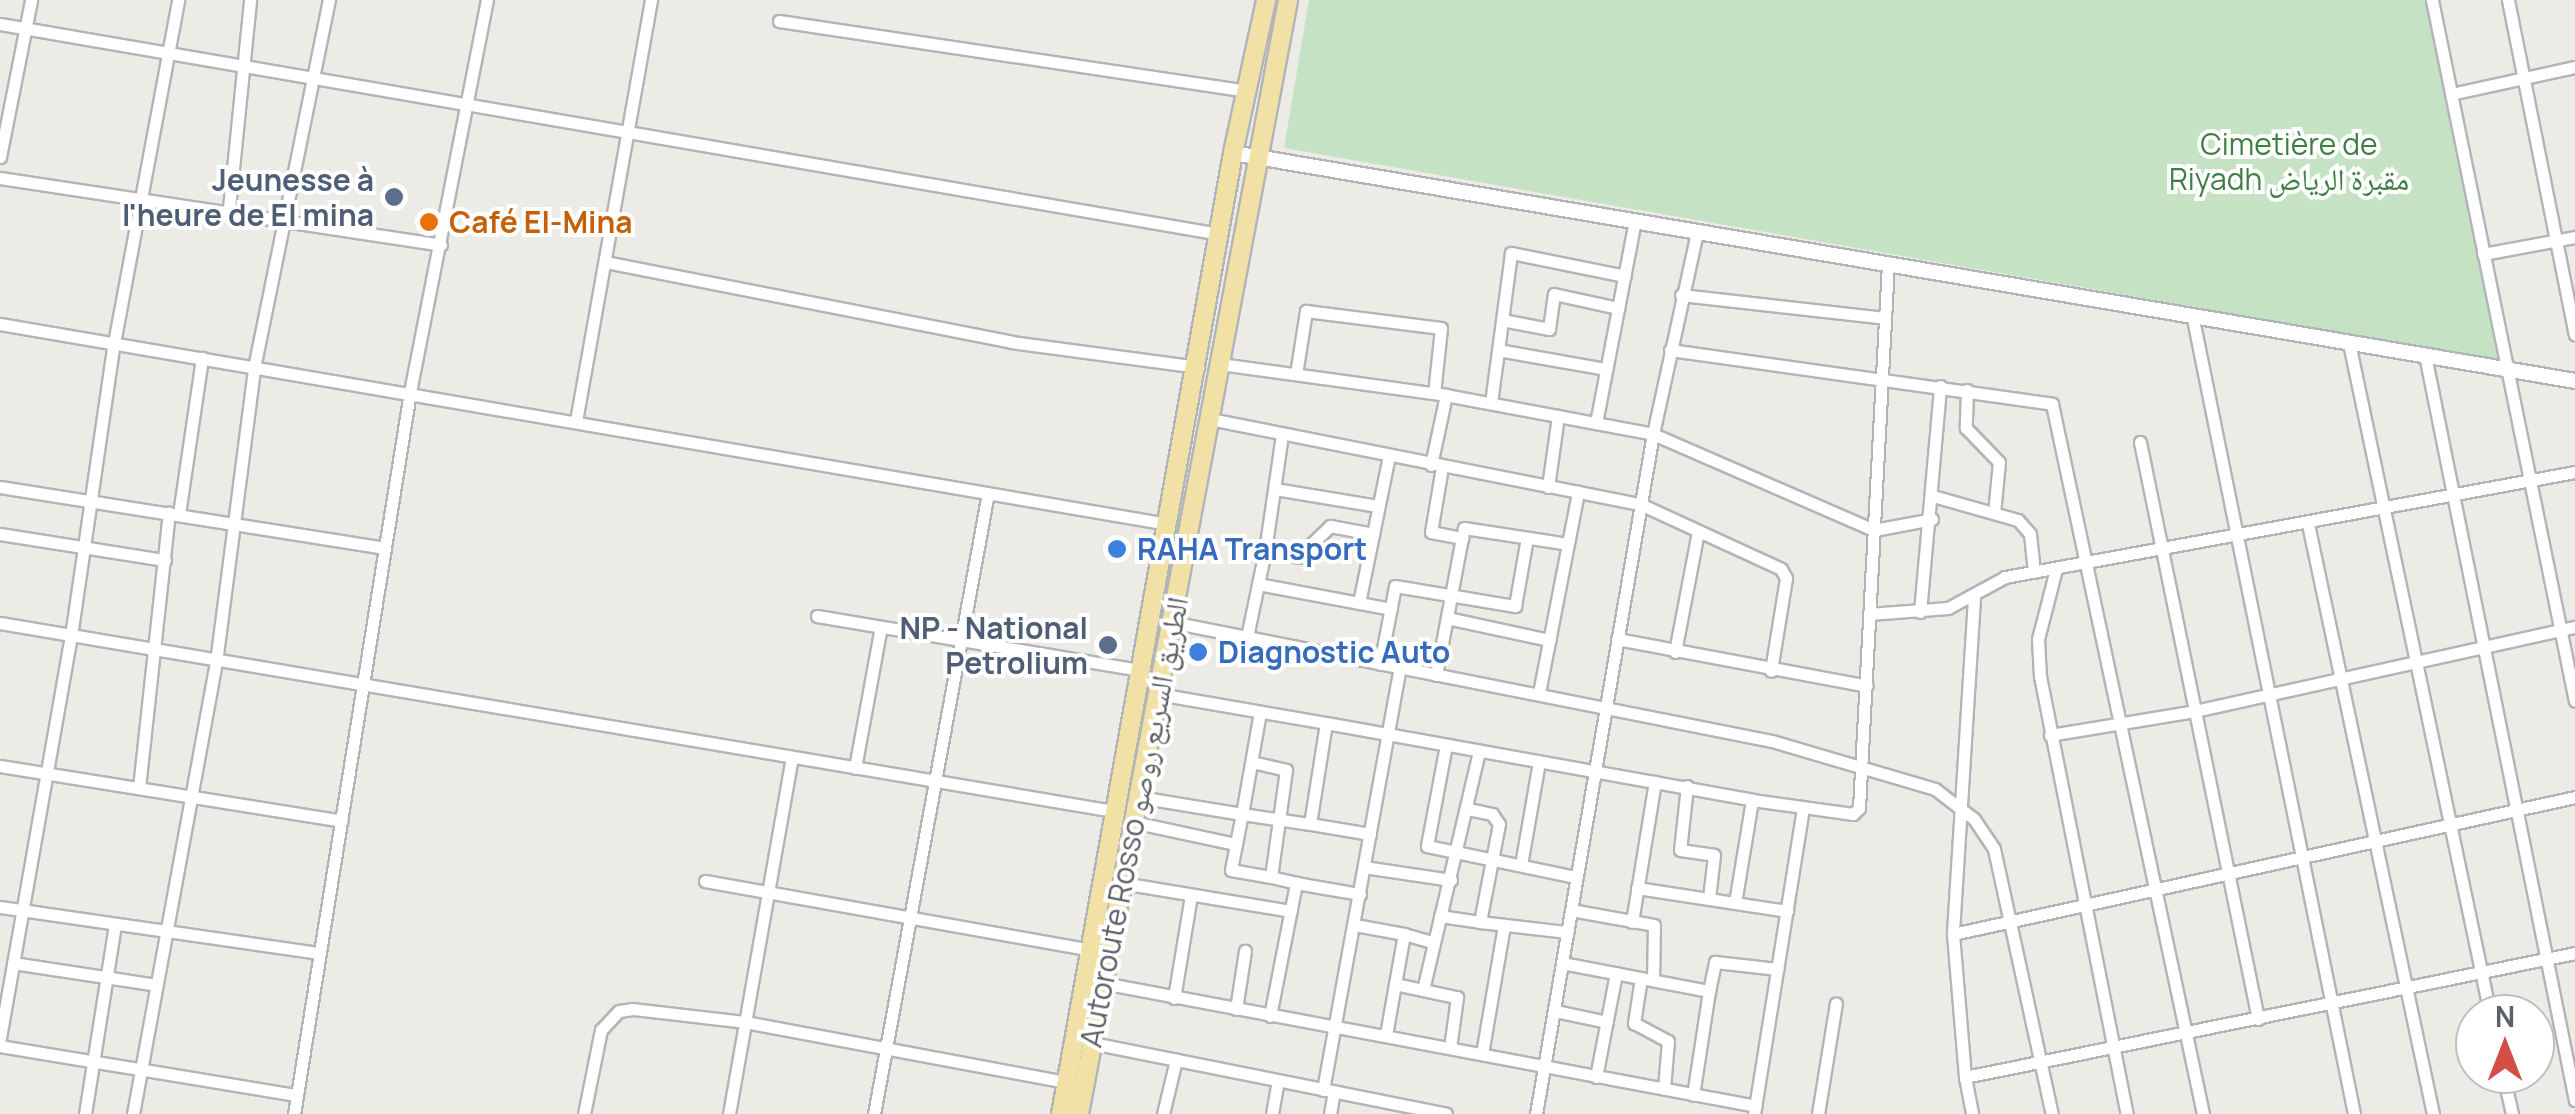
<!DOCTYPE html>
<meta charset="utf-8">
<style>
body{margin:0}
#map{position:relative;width:2575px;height:1114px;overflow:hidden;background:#edebe5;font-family:Manrope,"Noto Naskh Arabic",sans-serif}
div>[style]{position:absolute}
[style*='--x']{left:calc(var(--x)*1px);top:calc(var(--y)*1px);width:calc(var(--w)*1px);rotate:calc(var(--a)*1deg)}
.green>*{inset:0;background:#c5e2c5}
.roads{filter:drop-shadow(2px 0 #b2b5b8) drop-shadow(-2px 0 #b2b5b8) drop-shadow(0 2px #b2b5b8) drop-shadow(0 -2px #b2b5b8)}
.minor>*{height:11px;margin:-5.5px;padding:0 5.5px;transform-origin:5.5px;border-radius:5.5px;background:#fff}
.tertiary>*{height:14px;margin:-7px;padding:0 7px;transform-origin:7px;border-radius:7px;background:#fff}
.trunk>*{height:18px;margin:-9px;padding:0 9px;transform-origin:9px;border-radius:9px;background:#f2e1a6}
.dots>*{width:28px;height:28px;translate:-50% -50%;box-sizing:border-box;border:5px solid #fff;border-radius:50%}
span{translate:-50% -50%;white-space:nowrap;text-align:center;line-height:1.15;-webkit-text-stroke:8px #fff;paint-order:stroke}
.park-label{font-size:30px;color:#407f43}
.service-label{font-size:30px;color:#4e5e75;font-weight:700}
.right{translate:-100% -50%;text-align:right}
.food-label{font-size:30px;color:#c56008;font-weight:700}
.left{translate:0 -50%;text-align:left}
.shop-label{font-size:30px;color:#366cbe;font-weight:700}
.street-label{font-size:30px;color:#5d6064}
.north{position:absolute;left:2455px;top:994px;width:100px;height:100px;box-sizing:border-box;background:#fff;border:2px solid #bebfc1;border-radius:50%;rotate:0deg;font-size:28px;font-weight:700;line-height:40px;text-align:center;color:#5d6064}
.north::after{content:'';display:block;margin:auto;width:35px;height:45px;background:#d34f46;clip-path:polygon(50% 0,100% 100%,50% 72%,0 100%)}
</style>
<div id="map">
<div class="green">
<i style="clip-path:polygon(1309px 0,2427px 0,2498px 360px,1284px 148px)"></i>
</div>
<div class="roads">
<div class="minor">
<i style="--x:2432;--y:0;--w:715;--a:78.47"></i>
<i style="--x:2508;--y:0;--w:341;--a:78.7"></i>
<i style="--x:779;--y:21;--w:474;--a:8.5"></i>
<i style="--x:0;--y:24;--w:1237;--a:9.77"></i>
<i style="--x:2451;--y:94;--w:127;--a:-12.3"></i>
<i style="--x:0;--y:157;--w:160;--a:-78.8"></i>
<i style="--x:0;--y:178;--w:446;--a:8.6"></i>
<i style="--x:229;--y:208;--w:209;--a:-84.2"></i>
<i style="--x:2483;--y:254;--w:94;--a:-10.5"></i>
<i style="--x:605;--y:262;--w:414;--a:11.1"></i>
<i style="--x:1011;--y:342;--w:189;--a:7.6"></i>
<i style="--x:1681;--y:295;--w:205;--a:6.4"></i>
<i style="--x:2192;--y:314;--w:816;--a:78.55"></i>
<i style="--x:1502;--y:320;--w:48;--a:10.8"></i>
<i style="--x:1549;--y:329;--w:35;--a:-82"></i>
<i style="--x:1554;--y:294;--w:66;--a:12.3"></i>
<i style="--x:0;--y:324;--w:1184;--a:9.72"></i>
<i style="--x:2349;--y:343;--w:686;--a:78.13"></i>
<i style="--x:1498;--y:350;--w:110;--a:10"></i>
<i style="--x:1670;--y:350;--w:386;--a:8"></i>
<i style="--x:2052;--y:404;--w:726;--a:77.99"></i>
<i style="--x:2425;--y:355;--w:760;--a:78.62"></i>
<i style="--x:1220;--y:364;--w:222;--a:7.8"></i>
<i style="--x:1440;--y:394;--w:217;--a:10.6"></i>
<i style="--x:1653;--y:434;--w:241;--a:23.5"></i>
<i style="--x:1874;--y:530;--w:59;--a:-10.7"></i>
<i style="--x:1296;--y:374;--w:64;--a:-81"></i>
<i style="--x:1306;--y:311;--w:136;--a:7.2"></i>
<i style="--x:1441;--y:328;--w:65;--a:96.1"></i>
<i style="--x:1967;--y:390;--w:38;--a:92"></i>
<i style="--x:1966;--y:428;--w:47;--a:45.9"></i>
<i style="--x:1999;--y:462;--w:51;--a:95.6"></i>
<i style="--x:1491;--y:403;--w:151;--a:-82.4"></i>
<i style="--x:1511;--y:253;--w:116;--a:11.4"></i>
<i style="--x:1210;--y:419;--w:438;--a:11.2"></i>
<i style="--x:1640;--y:504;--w:155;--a:24.7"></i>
<i style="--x:1781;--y:569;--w:10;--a:61"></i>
<i style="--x:1786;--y:578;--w:94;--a:99.2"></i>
<i style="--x:576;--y:421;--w:428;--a:-79.9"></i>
<i style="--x:1596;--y:423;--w:206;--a:-79.1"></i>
<i style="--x:2140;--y:442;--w:589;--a:78.44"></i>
<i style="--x:1431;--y:465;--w:72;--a:-77.9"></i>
<i style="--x:1442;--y:467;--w:66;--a:99.6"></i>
<i style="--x:1431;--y:532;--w:32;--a:11"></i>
<i style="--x:1462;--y:538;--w:10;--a:-79"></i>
<i style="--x:1464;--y:528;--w:105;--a:8.7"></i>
<i style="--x:0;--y:487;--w:390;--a:9"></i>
<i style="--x:1548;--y:487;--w:72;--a:-82"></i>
<i style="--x:1275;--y:489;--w:104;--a:9.4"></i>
<i style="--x:1933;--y:496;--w:88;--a:15.8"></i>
<i style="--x:2018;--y:520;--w:18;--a:49"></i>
<i style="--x:2030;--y:534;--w:38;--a:84"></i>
<i style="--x:179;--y:514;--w:158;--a:-81.6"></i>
<i style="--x:2308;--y:524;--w:603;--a:78.04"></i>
<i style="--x:0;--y:534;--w:167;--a:9"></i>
<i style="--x:1265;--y:551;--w:118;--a:-81.7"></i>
<i style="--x:2056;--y:569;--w:72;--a:104.4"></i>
<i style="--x:2038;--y:639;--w:37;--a:87"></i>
<i style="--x:2040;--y:676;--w:447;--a:78.8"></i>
<i style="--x:1258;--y:584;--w:135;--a:10.6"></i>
<i style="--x:1974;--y:598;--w:337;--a:93.6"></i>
<i style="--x:1953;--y:934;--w:144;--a:85.2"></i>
<i style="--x:1965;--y:1077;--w:622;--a:-11.49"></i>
<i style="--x:1359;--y:603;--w:150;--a:-78.5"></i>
<i style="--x:1920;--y:612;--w:227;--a:-84.9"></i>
<i style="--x:1869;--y:614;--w:79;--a:-4.3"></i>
<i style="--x:1948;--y:608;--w:65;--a:-28.5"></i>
<i style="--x:2005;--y:577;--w:580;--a:-10.44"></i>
<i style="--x:817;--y:616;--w:328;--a:9.5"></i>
<i style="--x:1447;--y:618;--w:105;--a:12.1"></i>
<i style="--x:1171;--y:622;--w:613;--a:11.2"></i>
<i style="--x:1772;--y:741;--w:170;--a:16.4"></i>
<i style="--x:1935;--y:789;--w:49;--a:37.6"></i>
<i style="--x:1974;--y:819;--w:36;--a:56"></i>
<i style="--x:1994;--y:849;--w:271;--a:77.7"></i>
<i style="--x:0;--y:623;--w:1130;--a:9.58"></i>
<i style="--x:1247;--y:637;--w:88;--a:-78.2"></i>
<i style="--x:1265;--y:551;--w:34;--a:10"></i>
<i style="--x:1298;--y:557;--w:45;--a:-44.1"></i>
<i style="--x:1330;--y:526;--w:44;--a:10.5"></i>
<i style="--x:1617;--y:639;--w:254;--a:10.6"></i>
<i style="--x:1675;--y:652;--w:123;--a:-79.2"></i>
<i style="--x:1380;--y:664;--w:79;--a:-79.1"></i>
<i style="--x:1395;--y:586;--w:122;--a:9.5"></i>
<i style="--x:1515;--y:606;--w:69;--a:-80"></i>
<i style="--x:1436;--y:675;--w:139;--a:-79.3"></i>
<i style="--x:1539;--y:693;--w:205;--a:-79"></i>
<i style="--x:1158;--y:694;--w:170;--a:9.8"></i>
<i style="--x:1260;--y:712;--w:104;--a:100"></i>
<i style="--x:1242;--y:814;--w:69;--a:8.4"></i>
<i style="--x:2050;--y:735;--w:147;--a:-9.4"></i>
<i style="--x:2195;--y:711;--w:389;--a:-12.5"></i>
<i style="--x:1446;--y:745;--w:103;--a:100.7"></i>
<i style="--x:1427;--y:846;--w:152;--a:11.8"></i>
<i style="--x:1252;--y:762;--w:35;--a:13"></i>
<i style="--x:1286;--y:770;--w:108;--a:98"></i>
<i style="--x:1271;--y:877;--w:26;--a:13"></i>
<i style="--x:0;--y:766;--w:346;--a:9.1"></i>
<i style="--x:855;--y:768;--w:143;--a:-79.6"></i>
<i style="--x:1687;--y:786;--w:64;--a:96.2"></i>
<i style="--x:1680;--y:850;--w:34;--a:8"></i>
<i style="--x:1714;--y:855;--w:44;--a:96.5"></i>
<i style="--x:139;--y:788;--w:277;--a:-83.8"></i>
<i style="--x:1468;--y:809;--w:25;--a:12"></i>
<i style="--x:1492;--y:814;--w:12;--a:55"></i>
<i style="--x:1499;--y:824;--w:100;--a:101"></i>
<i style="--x:1480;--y:922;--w:88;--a:6.6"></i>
<i style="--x:1133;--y:822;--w:105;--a:12.1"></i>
<i style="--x:1236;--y:844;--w:31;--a:-79"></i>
<i style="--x:1242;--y:814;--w:105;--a:-170.7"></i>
<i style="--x:1370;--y:834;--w:61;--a:-170.5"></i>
<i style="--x:1310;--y:824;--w:102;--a:-81"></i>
<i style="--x:1326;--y:723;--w:433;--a:10.2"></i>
<i style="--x:1752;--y:800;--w:102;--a:7.9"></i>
<i style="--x:1853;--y:814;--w:8;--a:-45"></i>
<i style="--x:1859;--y:808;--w:546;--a:-86.95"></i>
<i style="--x:1236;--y:844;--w:26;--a:101"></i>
<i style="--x:1231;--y:870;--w:41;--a:9.9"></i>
<i style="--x:1521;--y:865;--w:105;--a:-80.1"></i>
<i style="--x:1364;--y:867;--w:88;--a:8.5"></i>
<i style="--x:705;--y:881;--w:388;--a:10.1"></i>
<i style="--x:1122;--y:883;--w:171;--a:9.4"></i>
<i style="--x:1637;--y:888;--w:152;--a:8.7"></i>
<i style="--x:1735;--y:903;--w:104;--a:-80.6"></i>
<i style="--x:0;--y:907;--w:323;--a:8.2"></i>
<i style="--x:1571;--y:910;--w:84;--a:10.2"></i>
<i style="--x:1654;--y:925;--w:55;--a:91"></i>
<i style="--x:1440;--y:916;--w:40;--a:8.5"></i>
<i style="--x:1632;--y:922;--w:142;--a:-80.7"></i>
<i style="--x:1355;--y:925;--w:50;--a:10.4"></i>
<i style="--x:1953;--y:934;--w:637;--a:-12.42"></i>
<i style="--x:13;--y:963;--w:145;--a:8.7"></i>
<i style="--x:1562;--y:963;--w:150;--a:10.8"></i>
<i style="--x:1709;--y:991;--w:105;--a:98.7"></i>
<i style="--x:1641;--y:978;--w:46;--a:98.8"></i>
<i style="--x:1634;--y:1023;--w:38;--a:28"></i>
<i style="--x:1668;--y:1041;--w:48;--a:94.8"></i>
<i style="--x:1103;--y:983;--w:664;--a:10.67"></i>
<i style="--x:1395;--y:984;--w:51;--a:-79.8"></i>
<i style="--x:1404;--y:934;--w:29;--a:16"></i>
<i style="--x:1423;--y:990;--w:35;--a:12"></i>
<i style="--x:1457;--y:997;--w:51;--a:97.8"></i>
<i style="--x:1709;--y:991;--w:30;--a:-78"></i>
<i style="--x:1715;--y:962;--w:63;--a:6.3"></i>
<i style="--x:1174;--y:998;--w:104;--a:-80.6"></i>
<i style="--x:1236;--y:1009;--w:59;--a:-81.2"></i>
<i style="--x:1555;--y:1011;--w:53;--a:11.9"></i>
<i style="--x:1270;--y:1016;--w:136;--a:-78.9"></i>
<i style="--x:1296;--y:883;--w:65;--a:9.8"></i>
<i style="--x:1386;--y:1035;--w:52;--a:-80"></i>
<i style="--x:1395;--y:984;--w:29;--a:12"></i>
<i style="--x:1423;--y:990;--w:245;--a:-76.8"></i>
<i style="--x:0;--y:1038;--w:408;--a:-80"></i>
<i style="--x:71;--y:636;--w:296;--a:-81.7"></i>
<i style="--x:114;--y:343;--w:349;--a:-79.4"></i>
<i style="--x:1092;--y:1043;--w:361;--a:11.3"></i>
<i style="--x:0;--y:1046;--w:301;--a:9.4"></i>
<i style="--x:1482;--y:1054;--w:131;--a:-80.3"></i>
<i style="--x:2503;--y:1074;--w:41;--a:77.3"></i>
<i style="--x:1596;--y:1077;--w:106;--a:-79.1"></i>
<i style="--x:1965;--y:1077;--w:38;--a:79"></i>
<i style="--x:1323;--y:1090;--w:429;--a:-79.7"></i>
<i style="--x:85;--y:1114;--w:191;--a:-81"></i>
<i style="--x:133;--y:1114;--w:460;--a:-79.6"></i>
<i style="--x:216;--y:662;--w:296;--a:-82.6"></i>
<i style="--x:254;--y:368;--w:376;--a:-78.5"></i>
<i style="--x:294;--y:1114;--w:731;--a:-80.87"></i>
<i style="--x:410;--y:392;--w:399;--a:-78.9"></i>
<i style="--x:584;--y:1114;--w:86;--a:-78.6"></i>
<i style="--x:601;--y:1030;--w:26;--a:-47"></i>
<i style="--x:619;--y:1011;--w:14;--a:-8"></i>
<i style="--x:633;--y:1009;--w:113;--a:6.6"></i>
<i style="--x:745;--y:1022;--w:327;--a:10.6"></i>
<i style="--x:729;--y:1114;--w:362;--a:-80"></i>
<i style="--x:874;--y:1114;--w:631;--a:-79.6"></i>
<i style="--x:1163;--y:1114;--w:56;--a:-76.5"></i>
<i style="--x:1272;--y:1114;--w:34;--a:-80"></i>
<i style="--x:1330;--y:1114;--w:22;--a:-80"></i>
<i style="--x:1536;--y:1114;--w:690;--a:-80.24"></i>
<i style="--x:1653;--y:434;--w:207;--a:-77.7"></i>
<i style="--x:1754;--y:1114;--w:310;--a:-80.9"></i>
<i style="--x:1818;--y:1114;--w:112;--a:-80.8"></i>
</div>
<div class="tertiary">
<i style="--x:1233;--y:153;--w:1361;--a:9.64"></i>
</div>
<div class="trunk">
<i style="--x:1061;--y:1114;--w:976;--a:-79.85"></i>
<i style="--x:1233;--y:153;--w:157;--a:-77.8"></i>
<i style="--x:1079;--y:1114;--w:1133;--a:-79.37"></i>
</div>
</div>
<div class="dots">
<i style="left:394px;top:197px;background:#5c6f8a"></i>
<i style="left:429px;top:222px;background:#e8710a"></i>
<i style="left:1117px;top:549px;background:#3f7fe0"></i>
<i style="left:1108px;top:645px;background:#5c6f8a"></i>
<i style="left:1198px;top:652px;background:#3f7fe0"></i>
</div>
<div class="park-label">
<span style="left:2289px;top:161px">Cimetière de<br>Riyadh مقبرة الرياض</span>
</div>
<div class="service-label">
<span class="right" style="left:374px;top:197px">Jeunesse à<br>l'heure de El mina</span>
<span class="right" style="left:1088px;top:645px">NP - National<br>Petrolium</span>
</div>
<div class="food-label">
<span class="left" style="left:449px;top:222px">Café El-Mina</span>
</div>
<div class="shop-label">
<span class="left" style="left:1137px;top:549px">RAHA Transport</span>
<span class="left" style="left:1218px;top:652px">Diagnostic Auto</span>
</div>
<div class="street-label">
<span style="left:1134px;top:822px;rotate:-79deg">Autoroute Rosso الطريق السريع روصو</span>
</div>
<div class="north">N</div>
</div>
